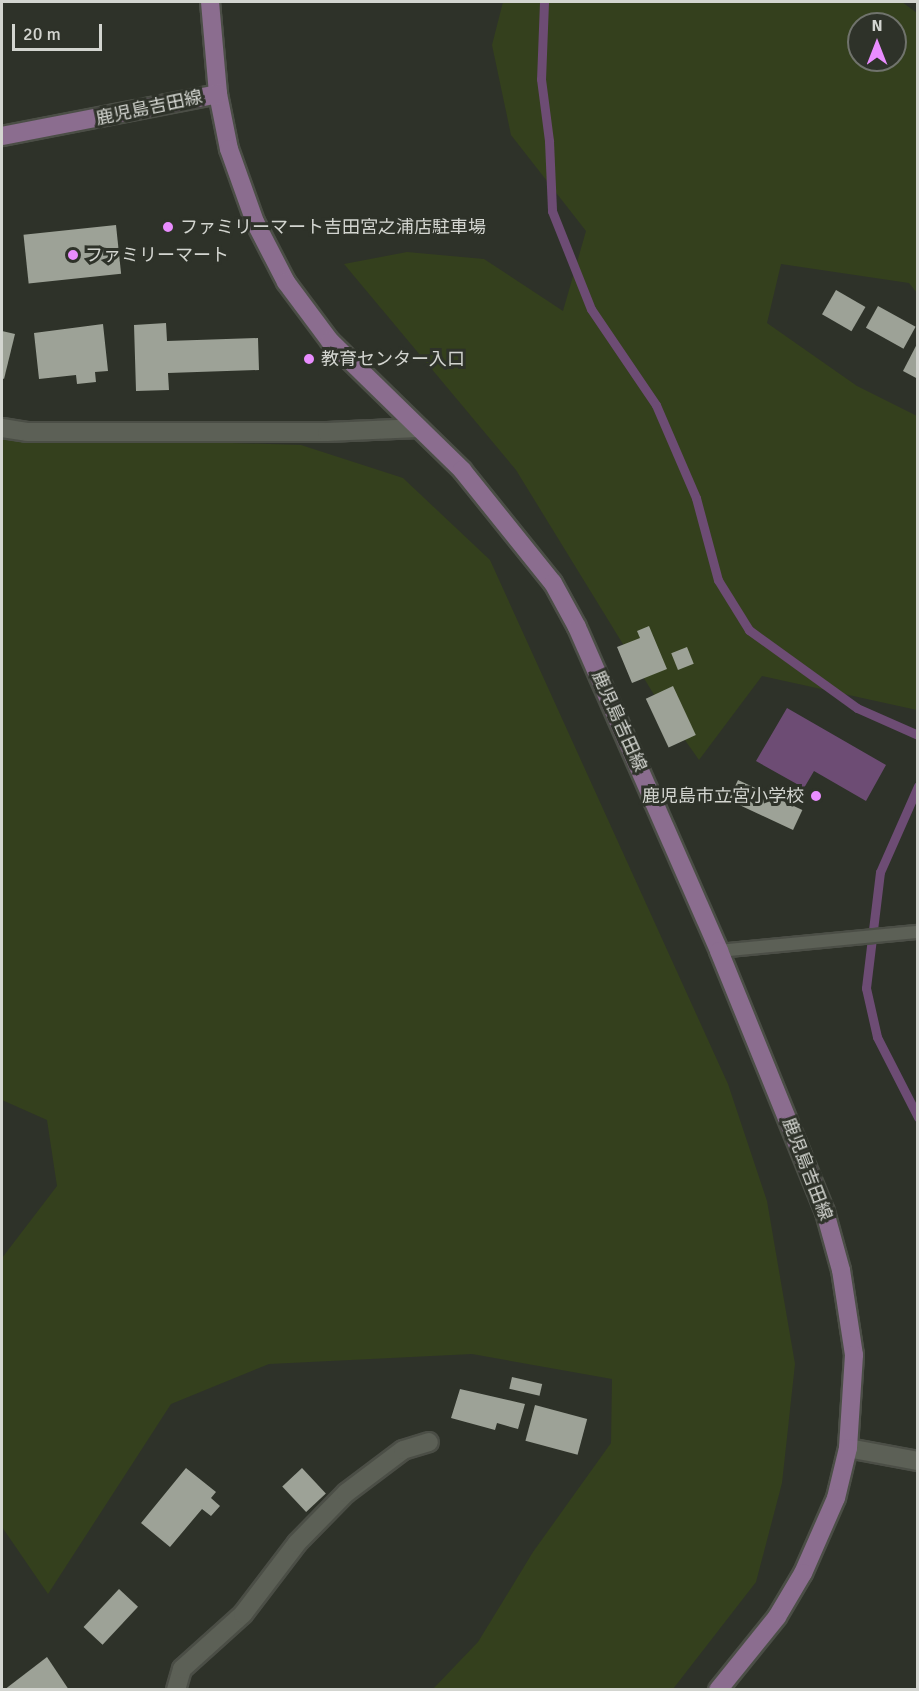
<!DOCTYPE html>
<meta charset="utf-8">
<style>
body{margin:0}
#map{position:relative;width:919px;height:1691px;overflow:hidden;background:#2e3229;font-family:Signika,"Noto Sans JP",sans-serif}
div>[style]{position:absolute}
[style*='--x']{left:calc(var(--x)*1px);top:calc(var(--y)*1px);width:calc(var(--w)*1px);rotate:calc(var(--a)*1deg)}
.green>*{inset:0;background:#34401d}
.water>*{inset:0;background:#6d4c74}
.stream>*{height:9px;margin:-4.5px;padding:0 4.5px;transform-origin:4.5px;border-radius:4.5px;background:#6d4c74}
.building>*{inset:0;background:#9da297;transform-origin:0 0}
.roads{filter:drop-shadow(2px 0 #4b4e46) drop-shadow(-2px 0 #4b4e46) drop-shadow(0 2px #4b4e46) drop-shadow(0 -2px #4b4e46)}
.lane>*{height:12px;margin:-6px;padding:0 6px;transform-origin:6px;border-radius:6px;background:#5c6056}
.street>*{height:18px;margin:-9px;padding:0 9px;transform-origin:9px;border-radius:9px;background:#5c6056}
.primary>*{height:18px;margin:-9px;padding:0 9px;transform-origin:9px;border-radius:9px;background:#8b6d8f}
.dots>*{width:16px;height:16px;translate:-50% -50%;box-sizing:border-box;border:3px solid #2e3229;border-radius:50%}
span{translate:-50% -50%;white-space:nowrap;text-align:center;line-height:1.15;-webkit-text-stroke:6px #2e3229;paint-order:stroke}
.street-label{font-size:18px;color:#d3d5d0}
.poi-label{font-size:18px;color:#d3d5d0}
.left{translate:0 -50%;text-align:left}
.right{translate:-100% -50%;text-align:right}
.frame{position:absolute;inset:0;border:3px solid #d3d5d0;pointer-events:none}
.north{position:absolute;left:847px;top:12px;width:60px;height:60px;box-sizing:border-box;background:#2e3229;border:2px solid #70736c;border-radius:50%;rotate:0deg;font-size:16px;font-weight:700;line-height:24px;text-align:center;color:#d3d5d0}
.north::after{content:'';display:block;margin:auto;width:21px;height:27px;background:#e98dfe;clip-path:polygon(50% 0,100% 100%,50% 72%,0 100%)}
.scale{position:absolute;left:12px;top:24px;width:90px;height:27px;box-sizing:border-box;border:3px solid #d3d5d0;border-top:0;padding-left:8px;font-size:18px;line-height:21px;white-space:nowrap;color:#d3d5d0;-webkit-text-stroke:4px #2e3229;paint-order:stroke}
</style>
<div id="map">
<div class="green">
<i style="clip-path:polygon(evenodd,503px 2px,902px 2px,917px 13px,917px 293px,909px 283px,781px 264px,767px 323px,857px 386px,917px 416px,917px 710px,762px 676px,699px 760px,661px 706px,516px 470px,344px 264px,407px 252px,484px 259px,563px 311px,586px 231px,511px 135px,492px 45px,503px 2px,859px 24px,895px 24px,895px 60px,859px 60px,859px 24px)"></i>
<i style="clip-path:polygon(2px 436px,301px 445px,403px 478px,490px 560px,728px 1084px,767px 1201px,795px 1364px,782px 1483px,756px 1582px,673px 1689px,433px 1689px,478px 1642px,533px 1552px,611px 1443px,612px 1379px,472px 1354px,269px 1364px,171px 1404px,48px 1594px,2px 1527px,2px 1258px,57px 1186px,47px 1120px,2px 1100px)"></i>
</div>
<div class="water">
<i style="clip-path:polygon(787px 708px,886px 765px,866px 801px,814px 771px,804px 788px,756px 761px)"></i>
</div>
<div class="stream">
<i style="--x:544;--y:2;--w:77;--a:92.2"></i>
<i style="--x:541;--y:79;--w:63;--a:82.6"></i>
<i style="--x:549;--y:141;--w:70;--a:87.5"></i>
<i style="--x:552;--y:211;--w:105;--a:68.3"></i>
<i style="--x:591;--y:309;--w:116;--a:55.9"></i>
<i style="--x:656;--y:405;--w:101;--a:66.7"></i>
<i style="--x:696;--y:498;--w:85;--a:75"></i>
<i style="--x:718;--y:580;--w:59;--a:58.2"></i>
<i style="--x:749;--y:630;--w:133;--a:35.8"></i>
<i style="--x:857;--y:708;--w:67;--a:23.9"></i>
<i style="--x:918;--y:786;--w:94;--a:113.8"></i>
<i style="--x:880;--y:872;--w:117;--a:96.9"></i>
<i style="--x:866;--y:988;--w:50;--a:77.3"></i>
<i style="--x:877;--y:1037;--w:90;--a:62.9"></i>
</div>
<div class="building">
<i style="left:116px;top:225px;width:49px;height:93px;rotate:84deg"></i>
<i style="left:836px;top:290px;width:34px;height:28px;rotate:30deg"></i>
<i style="left:878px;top:306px;width:43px;height:25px;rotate:29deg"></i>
<i style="clip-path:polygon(166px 323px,167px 341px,258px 338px,259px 370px,168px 373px,169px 390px,136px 391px,134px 325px)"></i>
<i style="clip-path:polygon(103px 324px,108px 371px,95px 372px,96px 382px,77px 384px,76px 375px,39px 379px,34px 333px)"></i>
<i style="clip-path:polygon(2px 331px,15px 334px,4px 379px,2px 378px)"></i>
<i style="clip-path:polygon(918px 342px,918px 379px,903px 371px)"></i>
<i style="clip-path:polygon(649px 626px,667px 669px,632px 683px,617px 647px,640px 638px,637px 631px)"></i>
<i style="left:687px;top:647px;width:18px;height:17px;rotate:68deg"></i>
<i style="left:673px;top:686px;width:54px;height:30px;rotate:65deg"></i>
<i style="left:738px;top:780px;width:71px;height:22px;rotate:25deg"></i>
<i style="left:512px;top:1377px;width:31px;height:12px;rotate:13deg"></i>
<i style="clip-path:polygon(460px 1389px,525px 1404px,518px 1429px,497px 1423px,495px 1430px,451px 1418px)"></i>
<i style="left:535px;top:1405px;width:54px;height:37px;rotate:15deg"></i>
<i style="clip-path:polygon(186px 1468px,216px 1492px,211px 1498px,220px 1506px,211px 1516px,202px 1509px,170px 1547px,141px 1523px)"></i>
<i style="left:302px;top:1468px;width:35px;height:27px;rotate:47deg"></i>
<i style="left:119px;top:1589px;width:26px;height:52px;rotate:43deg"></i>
<i style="clip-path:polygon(47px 1657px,69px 1690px,4px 1690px)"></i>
</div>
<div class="roads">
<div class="lane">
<i style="--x:719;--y:951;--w:200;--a:-5.5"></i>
</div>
<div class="street">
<i style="--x:2;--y:428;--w:25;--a:9"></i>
<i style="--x:27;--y:432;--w:300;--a:0"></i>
<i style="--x:327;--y:432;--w:92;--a:-2.5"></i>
<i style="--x:848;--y:1448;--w:71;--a:10.5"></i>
<i style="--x:176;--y:1690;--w:22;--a:-74"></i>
<i style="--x:182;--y:1669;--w:82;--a:-42"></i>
<i style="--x:243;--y:1614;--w:89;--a:-52.7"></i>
<i style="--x:297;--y:1543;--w:70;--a:-45.6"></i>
<i style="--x:346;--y:1493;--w:71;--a:-37"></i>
<i style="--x:403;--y:1450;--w:27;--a:-17"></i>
</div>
<div class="primary">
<i style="--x:210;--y:2;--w:92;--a:85"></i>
<i style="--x:218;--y:94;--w:56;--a:78.7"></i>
<i style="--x:229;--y:149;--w:77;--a:70.4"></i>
<i style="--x:255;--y:222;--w:68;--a:62.7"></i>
<i style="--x:286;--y:282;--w:74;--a:53.3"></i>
<i style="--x:330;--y:341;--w:185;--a:44.3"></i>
<i style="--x:462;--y:470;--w:145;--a:51.2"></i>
<i style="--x:553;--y:583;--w:50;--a:61.4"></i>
<i style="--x:577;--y:627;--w:354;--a:66.3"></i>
<i style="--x:719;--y:951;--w:282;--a:67.9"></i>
<i style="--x:825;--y:1212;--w:60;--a:74.6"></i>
<i style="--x:841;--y:1270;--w:86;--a:81.3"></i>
<i style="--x:854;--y:1355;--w:93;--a:93.7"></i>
<i style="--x:848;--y:1448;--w:51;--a:103.5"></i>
<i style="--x:836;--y:1498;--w:82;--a:113.7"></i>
<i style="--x:803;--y:1573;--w:51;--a:120.6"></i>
<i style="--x:777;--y:1617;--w:94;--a:128.9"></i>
<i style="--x:2;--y:136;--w:220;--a:-11"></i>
</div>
</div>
<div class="dots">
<i style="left:168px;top:227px;background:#e98dfe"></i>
<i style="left:73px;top:255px;background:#e98dfe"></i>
<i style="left:309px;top:359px;background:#e98dfe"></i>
<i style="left:816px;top:796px;background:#e98dfe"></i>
</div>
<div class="street-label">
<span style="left:149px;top:108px;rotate:-12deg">鹿児島吉田線</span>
<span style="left:619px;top:721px;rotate:66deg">鹿児島吉田線</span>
<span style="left:807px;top:1169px;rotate:69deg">鹿児島吉田線</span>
</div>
<div class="poi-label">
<span class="left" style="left:180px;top:227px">ファミリーマート吉田宮之浦店駐車場</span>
<span class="left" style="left:85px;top:255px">ファミリーマート</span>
<span class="left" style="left:321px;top:359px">教育センター入口</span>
<span class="right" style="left:804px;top:796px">鹿児島市立宮小学校</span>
</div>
<div class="frame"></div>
<div class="north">N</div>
<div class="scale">20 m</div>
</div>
